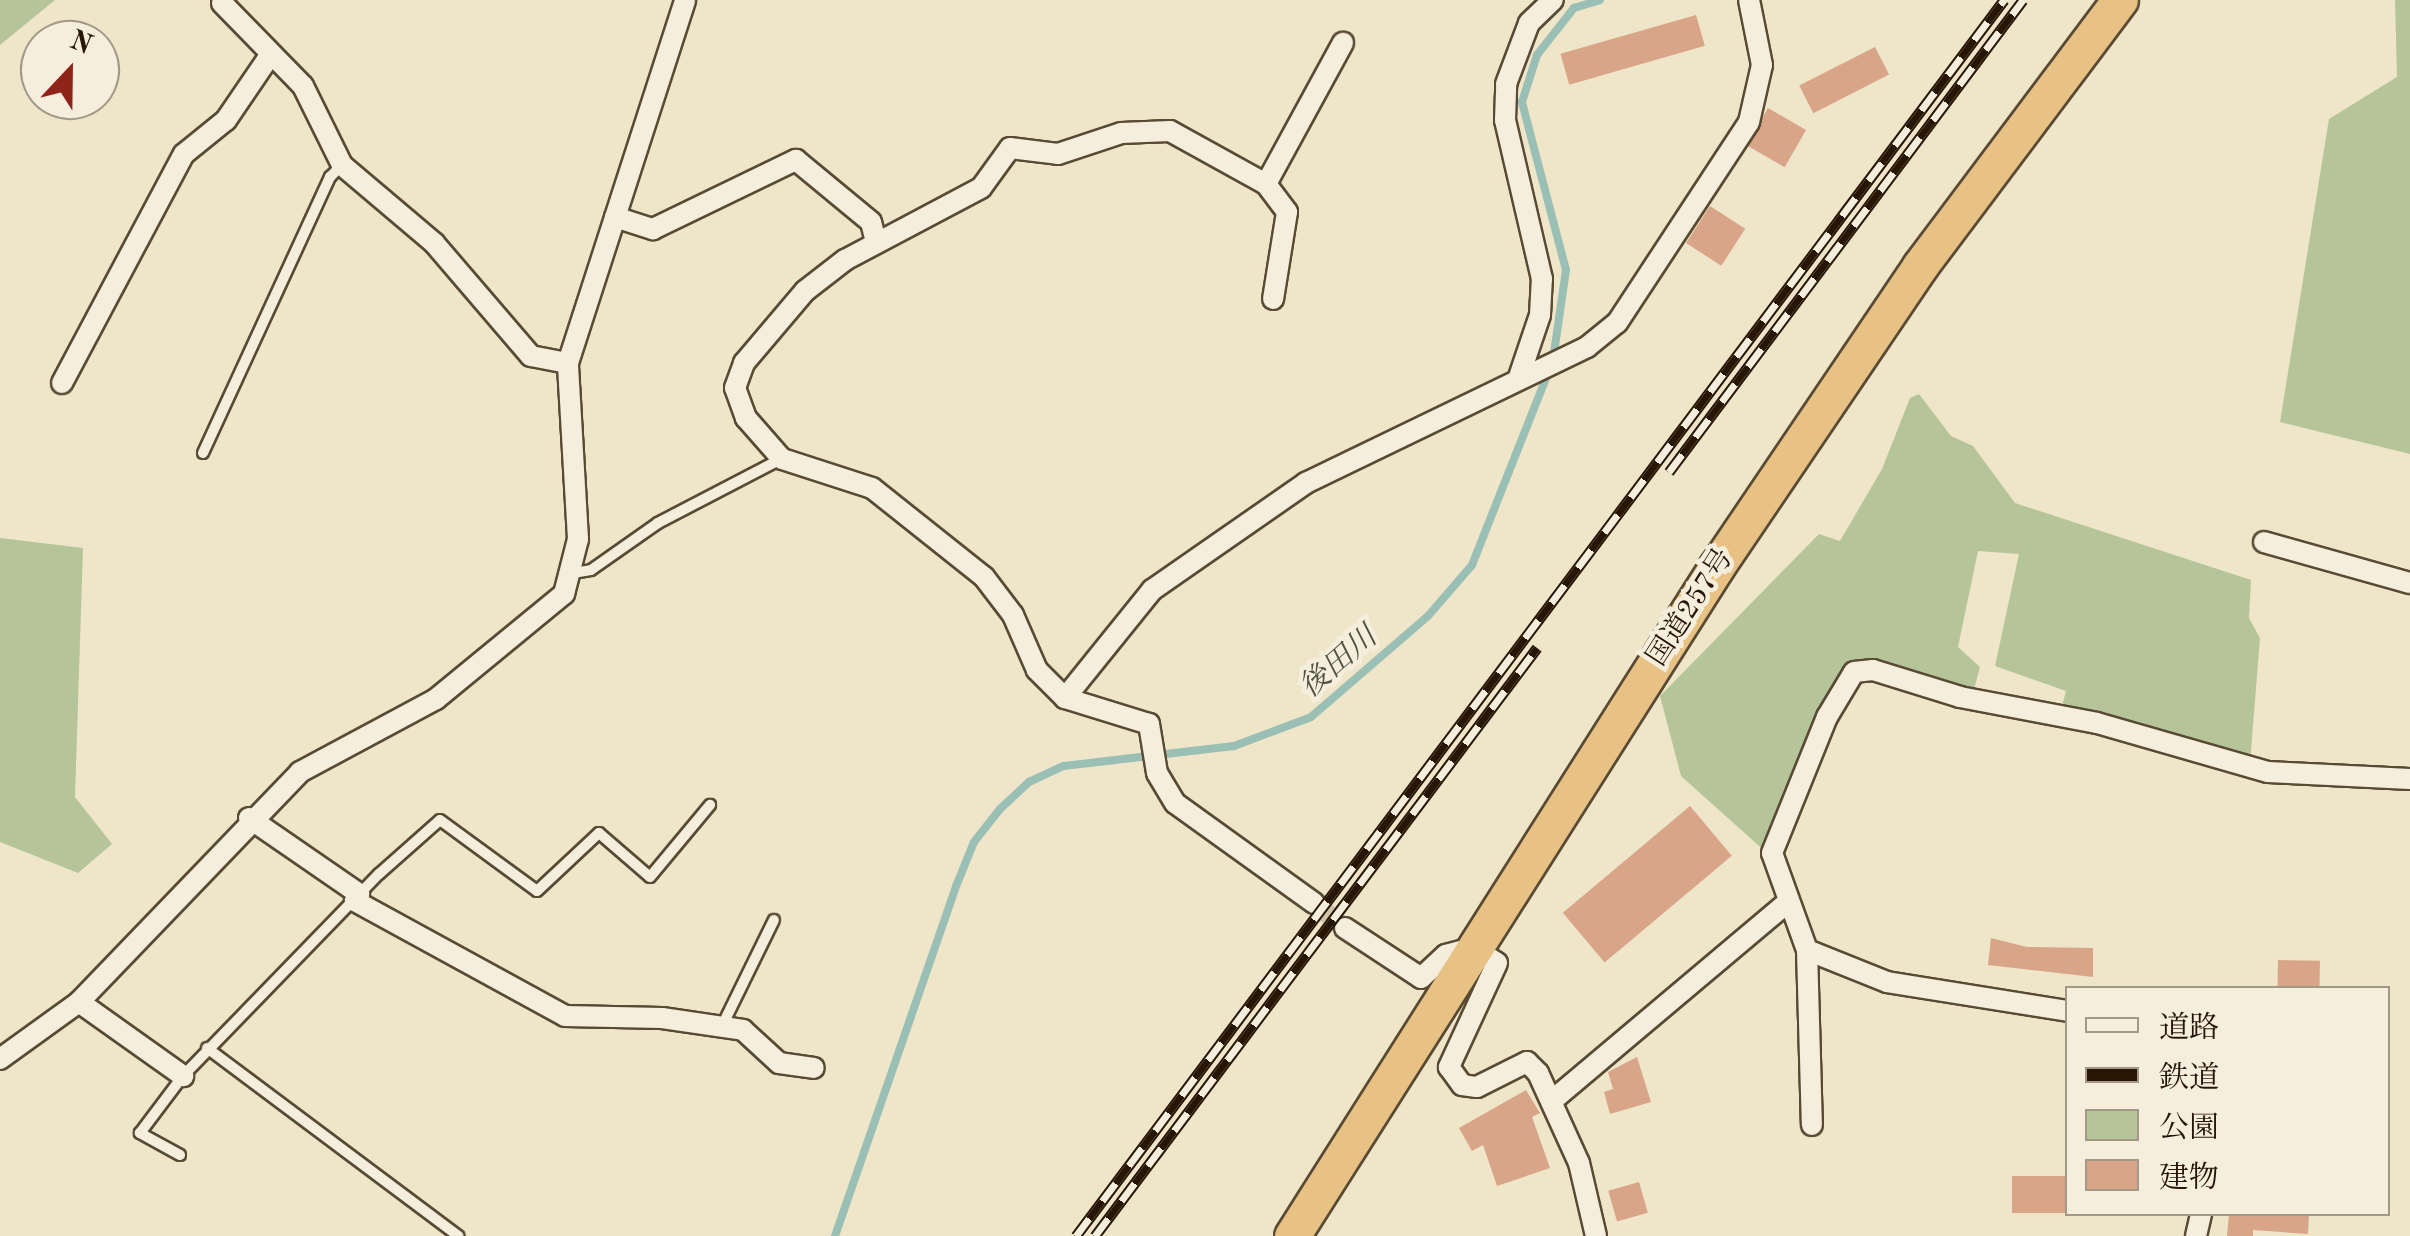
<!DOCTYPE html>
<meta charset="utf-8">
<style>
body{margin:0}
#map{position:relative;width:2410px;height:1236px;overflow:hidden;background:#efe5c9;font-family:"Old Standard TT","Noto Serif JP",serif}
div>[style]{position:absolute}
[style*='--x']{left:calc(var(--x)*1px);top:calc(var(--y)*1px);width:calc(var(--w)*1px);rotate:calc(var(--a)*1deg)}
.green>*{inset:0;background:#b6c599}
.stream>*{height:8px;margin:-4px;padding:0 4px;transform-origin:4px;border-radius:4px;background:#9abfb5}
.building>*{inset:0;background:#d9a588;transform-origin:0 0}
.street-tunnel>*{height:20px;margin-top:-10px;transform-origin:0;background:repeating-linear-gradient(90deg,#d1c6ab 0 20px,transparent 0 30px)}
.roads{filter:drop-shadow(2px 0 #594a34) drop-shadow(-2px 0 #594a34) drop-shadow(0 2px #594a34) drop-shadow(0 -2px #594a34)}
.lane>*{height:10px;margin:-5px;padding:0 5px;transform-origin:5px;border-radius:5px;background:#f5eedc}
.street>*{height:20px;margin:-10px;padding:0 10px;transform-origin:10px;border-radius:10px;background:#f5eedc}
.highway>*{height:35px;margin:-17.5px;padding:0 17.5px;transform-origin:17.5px;border-radius:17.5px;background:#e8c284}
.rail>*{height:11px;margin-top:-5.5px;transform-origin:0;background:repeating-linear-gradient(90deg,#f5eedc 0 22px,#271603 0 44px);box-sizing:border-box;border-block:2px solid #271603}
span{translate:-50% -50%;white-space:nowrap;text-align:center;line-height:1.15;-webkit-text-stroke:9px #f5eedc;paint-order:stroke}
.street-label{font-size:28px;color:#271603}
.water-label{font-size:30px;color:#4f5141;font-style:italic}
.legend{position:absolute;left:2065px;top:986px;width:325px;height:230px;box-sizing:border-box;background:#f5eedc;border:2px solid #a39885;margin:0;padding:12px 18px;list-style:none;font-size:30px;color:#271603}
.legend li{display:flex;align-items:center;gap:20px;height:50px}
.legend b{width:50px;border:2px solid #a39885}
.north{position:absolute;left:20px;top:20px;width:100px;height:100px;box-sizing:border-box;background:#f5eedc;border:2px solid #a39885;border-radius:50%;rotate:22deg;font-size:28px;font-weight:700;line-height:40px;text-align:center;color:#271603}
.north::after{content:'';display:block;margin:auto;width:35px;height:45px;background:#8f2418;clip-path:polygon(50% 0,100% 100%,50% 72%,0 100%)}
</style>
<div id="map">
<div class="green">
<i style="clip-path:polygon(0 0,55px 0,0 45px)"></i>
<i style="clip-path:polygon(2395px 0,2410px 0,2410px 454px,2280px 422px,2329px 119px,2397px 77px)"></i>
<i style="clip-path:polygon(1919px 394px,1951px 436px,1973px 446px,2015px 503px,2251px 580px,2249px 618px,2260px 638px,2250px 763px,2061px 710px,2066px 691px,1995px 666px,2019px 554px,1978px 551px,1958px 647px,1980px 667px,1973px 693px,1848px 665px,1768px 854px,1681px 776px,1660px 696px,1819px 534px,1840px 541px,1882px 469px,1910px 398px)"></i>
<i style="clip-path:polygon(0 538px,83px 548px,75px 797px,112px 844px,78px 873px,0 842px)"></i>
</div>
<div class="stream">
<i style="--x:835;--y:1236;--w:373;--a:-70.9"></i>
<i style="--x:957;--y:884;--w:45;--a:-68"></i>
<i style="--x:974;--y:842;--w:42;--a:-51.8"></i>
<i style="--x:1000;--y:809;--w:40;--a:-43"></i>
<i style="--x:1029;--y:782;--w:38;--a:-25"></i>
<i style="--x:1064;--y:766;--w:171;--a:-6.7"></i>
<i style="--x:1234;--y:746;--w:82;--a:-20.6"></i>
<i style="--x:1311;--y:717;--w:155;--a:-40.8"></i>
<i style="--x:1428;--y:616;--w:67;--a:-49.2"></i>
<i style="--x:1472;--y:565;--w:220;--a:-68.4"></i>
<i style="--x:1553;--y:360;--w:91;--a:-81.8"></i>
<i style="--x:1566;--y:270;--w:174;--a:-104.7"></i>
<i style="--x:1522;--y:102;--w:49;--a:-72.3"></i>
<i style="--x:1537;--y:55;--w:60;--a:-51.8"></i>
<i style="--x:1574;--y:8;--w:27;--a:-17"></i>
</div>
<div class="building">
<i style="left:1696px;top:15px;width:32px;height:141px;rotate:74deg"></i>
<i style="left:1875px;top:47px;width:31px;height:85px;rotate:63deg"></i>
<i style="left:1768px;top:108px;width:44px;height:43px;rotate:30deg"></i>
<i style="left:1710px;top:206px;width:42px;height:44px;rotate:33deg"></i>
<i style="left:1690px;top:806px;width:65px;height:166px;rotate:50deg"></i>
<i style="clip-path:polygon(1991px 938px,2027px 947px,2093px 948px,2093px 977px,1988px 965px)"></i>
<i style="left:2278px;top:960px;width:42px;height:28px;rotate:1deg"></i>
<i style="clip-path:polygon(1637px 1057px,1651px 1102px,1610px 1114px,1604px 1092px,1613px 1089px,1608px 1072px)"></i>
<i style="clip-path:polygon(1526px 1090px,1540px 1113px,1532px 1117px,1550px 1168px,1497px 1186px,1483px 1145px,1472px 1151px,1459px 1128px)"></i>
<i style="left:2068px;top:1176px;width:37px;height:56px;rotate:90deg"></i>
<i style="left:1639px;top:1182px;width:32px;height:32px;rotate:74deg"></i>
<i style="clip-path:polygon(2229px 1214px,2309px 1214px,2308px 1234px,2253px 1230px,2253px 1236px,2227px 1236px)"></i>
</div>
<div class="street-tunnel">
<i style="--x:1314;--y:903;--w:40;--a:39"></i>
</div>
<div class="roads">
<div class="lane">
<i style="--x:203;--y:453;--w:304;--a:-65.3"></i>
<i style="--x:330;--y:177;--w:16;--a:-45"></i>
<i style="--x:573;--y:573;--w:18;--a:-9"></i>
<i style="--x:591;--y:570;--w:82;--a:-35"></i>
<i style="--x:658;--y:523;--w:139;--a:-27.5"></i>
<i style="--x:722;--y:1026;--w:118;--a:-63.9"></i>
<i style="--x:207;--y:1048;--w:314;--a:36.8"></i>
<i style="--x:180;--y:1155;--w:46;--a:-151.2"></i>
<i style="--x:140;--y:1133;--w:71;--a:-53"></i>
<i style="--x:183;--y:1076;--w:281;--a:-45.9"></i>
<i style="--x:379;--y:874;--w:81;--a:-41.5"></i>
<i style="--x:440;--y:820;--w:120;--a:36.2"></i>
<i style="--x:537;--y:891;--w:85;--a:-43.1"></i>
<i style="--x:599;--y:833;--w:67;--a:40.8"></i>
<i style="--x:650;--y:877;--w:94;--a:-50.2"></i>
</div>
<div class="street">
<i style="--x:222;--y:3;--w:116;--a:45.7"></i>
<i style="--x:303;--y:86;--w:88;--a:63.7"></i>
<i style="--x:342;--y:165;--w:121;--a:40.3"></i>
<i style="--x:434;--y:243;--w:149;--a:49.4"></i>
<i style="--x:531;--y:356;--w:38;--a:11"></i>
<i style="--x:1266;--y:184;--w:35;--a:53"></i>
<i style="--x:1287;--y:212;--w:88;--a:99.1"></i>
<i style="--x:615;--y:217;--w:40;--a:18"></i>
<i style="--x:653;--y:229;--w:159;--a:-25.8"></i>
<i style="--x:796;--y:160;--w:97;--a:39.6"></i>
<i style="--x:871;--y:222;--w:21;--a:76"></i>
<i style="--x:1519;--y:377;--w:65;--a:-71.3"></i>
<i style="--x:1540;--y:315;--w:36;--a:-87"></i>
<i style="--x:1542;--y:279;--w:163;--a:-103.1"></i>
<i style="--x:1505;--y:120;--w:36;--a:-88"></i>
<i style="--x:1506;--y:84;--w:65;--a:-69.3"></i>
<i style="--x:1529;--y:23;--w:33;--a:-44"></i>
<i style="--x:62;--y:383;--w:259;--a:-62"></i>
<i style="--x:184;--y:154;--w:54;--a:-39"></i>
<i style="--x:226;--y:120;--w:76;--a:-55.7"></i>
<i style="--x:2264;--y:542;--w:152;--a:15.7"></i>
<i style="--x:1065;--y:698;--w:139;--a:-51.1"></i>
<i style="--x:1152;--y:590;--w:188;--a:-34.8"></i>
<i style="--x:1306;--y:483;--w:312;--a:-25.8"></i>
<i style="--x:1587;--y:347;--w:38;--a:-39"></i>
<i style="--x:1617;--y:323;--w:240;--a:-56.7"></i>
<i style="--x:1749;--y:122;--w:58;--a:-77.2"></i>
<i style="--x:1762;--y:65;--w:66;--a:-101.3"></i>
<i style="--x:249;--y:818;--w:134;--a:34.6"></i>
<i style="--x:359;--y:894;--w:8;--a:120"></i>
<i style="--x:355;--y:901;--w:239;--a:28.7"></i>
<i style="--x:565;--y:1016;--w:97;--a:1.2"></i>
<i style="--x:662;--y:1018;--w:82;--a:8.4"></i>
<i style="--x:743;--y:1030;--w:49;--a:42.5"></i>
<i style="--x:779;--y:1063;--w:35;--a:8"></i>
<i style="--x:1314;--y:903;--w:171;--a:-144.3"></i>
<i style="--x:1175;--y:803;--w:35;--a:-121"></i>
<i style="--x:1157;--y:773;--w:50;--a:-99.3"></i>
<i style="--x:1149;--y:724;--w:88;--a:-162.8"></i>
<i style="--x:1065;--y:698;--w:40;--a:-135"></i>
<i style="--x:1037;--y:670;--w:60;--a:-113.6"></i>
<i style="--x:1013;--y:615;--w:48;--a:-127.3"></i>
<i style="--x:984;--y:577;--w:143;--a:-141.5"></i>
<i style="--x:872;--y:488;--w:95;--a:-162.1"></i>
<i style="--x:782;--y:459;--w:55;--a:-131.3"></i>
<i style="--x:746;--y:418;--w:32;--a:-110"></i>
<i style="--x:735;--y:388;--w:27;--a:-70"></i>
<i style="--x:744;--y:363;--w:94;--a:-49.7"></i>
<i style="--x:805;--y:291;--w:51;--a:-37.8"></i>
<i style="--x:845;--y:260;--w:154;--a:-27.9"></i>
<i style="--x:981;--y:188;--w:49;--a:-54.1"></i>
<i style="--x:1010;--y:148;--w:48;--a:7.1"></i>
<i style="--x:1058;--y:154;--w:66;--a:-18.4"></i>
<i style="--x:1121;--y:133;--w:49;--a:-2.3"></i>
<i style="--x:1170;--y:131;--w:110;--a:28.9"></i>
<i style="--x:1266;--y:184;--w:161;--a:-61.4"></i>
<i style="--x:1345;--y:928;--w:91;--a:33.3"></i>
<i style="--x:1421;--y:978;--w:34;--a:-43"></i>
<i style="--x:1446;--y:955;--w:28;--a:-15"></i>
<i style="--x:1473;--y:948;--w:28;--a:32"></i>
<i style="--x:1497;--y:963;--w:115;--a:114.8"></i>
<i style="--x:1449;--y:1067;--w:22;--a:54"></i>
<i style="--x:1462;--y:1085;--w:15;--a:8"></i>
<i style="--x:1477;--y:1087;--w:56;--a:-26.6"></i>
<i style="--x:1527;--y:1062;--w:16;--a:45"></i>
<i style="--x:1538;--y:1073;--w:99;--a:65.5"></i>
<i style="--x:1579;--y:1163;--w:75;--a:76.9"></i>
<i style="--x:1807;--y:950;--w:175;--a:88.4"></i>
<i style="--x:79;--y:1002;--w:128;--a:35.4"></i>
<i style="--x:2068;--y:1011;--w:183;--a:-170.9"></i>
<i style="--x:1887;--y:982;--w:86;--a:-158.2"></i>
<i style="--x:1807;--y:950;--w:103;--a:-109.8"></i>
<i style="--x:1772;--y:853;--w:147;--a:-68"></i>
<i style="--x:1827;--y:717;--w:52;--a:-59"></i>
<i style="--x:1854;--y:672;--w:19;--a:-6"></i>
<i style="--x:1873;--y:670;--w:91;--a:17.2"></i>
<i style="--x:1960;--y:697;--w:139;--a:10.7"></i>
<i style="--x:2097;--y:723;--w:178;--a:16"></i>
<i style="--x:2268;--y:772;--w:142;--a:2.8"></i>
<i style="--x:0;--y:1059;--w:97;--a:-35.8"></i>
<i style="--x:79;--y:1002;--w:319;--a:-46.1"></i>
<i style="--x:300;--y:772;--w:154;--a:-28.2"></i>
<i style="--x:436;--y:699;--w:166;--a:-39.4"></i>
<i style="--x:564;--y:594;--w:57;--a:-75.7"></i>
<i style="--x:578;--y:539;--w:176;--a:-93.3"></i>
<i style="--x:568;--y:363;--w:381;--a:-72.1"></i>
<i style="--x:1554;--y:1099;--w:307;--a:-40.1"></i>
<i style="--x:2196;--y:1236;--w:23;--a:-77"></i>
</div>
<div class="highway">
<i style="--x:1292;--y:1236;--w:793;--a:-57.61"></i>
<i style="--x:1717;--y:566;--w:362;--a:-55.9"></i>
<i style="--x:1920;--y:266;--w:333;--a:-53.1"></i>
</div>
</div>
<div class="rail">
<i style="--x:1669;--y:472;--w:590;--a:-53.13"></i>
<i style="--x:1076;--y:1236;--w:1546;--a:-53.1"></i>
<i style="--x:1095;--y:1236;--w:736;--a:-53.07"></i>
</div>
<div class="street-label">
<span style="left:1691px;top:608px;rotate:-57deg">国道257号</span>
</div>
<div class="water-label">
<span style="left:1339px;top:663px;rotate:-41deg">後田川</span>
</div>
<ul class="legend">
<li><b style="height:12px;background:#f5eedc"></b>道路</li>
<li><b style="height:12px;background:#271603"></b>鉄道</li>
<li><b style="height:28px;background:#b6c599"></b>公園</li>
<li><b style="height:28px;background:#d9a588"></b>建物</li>
</ul>
<div class="north">N</div>
</div>
